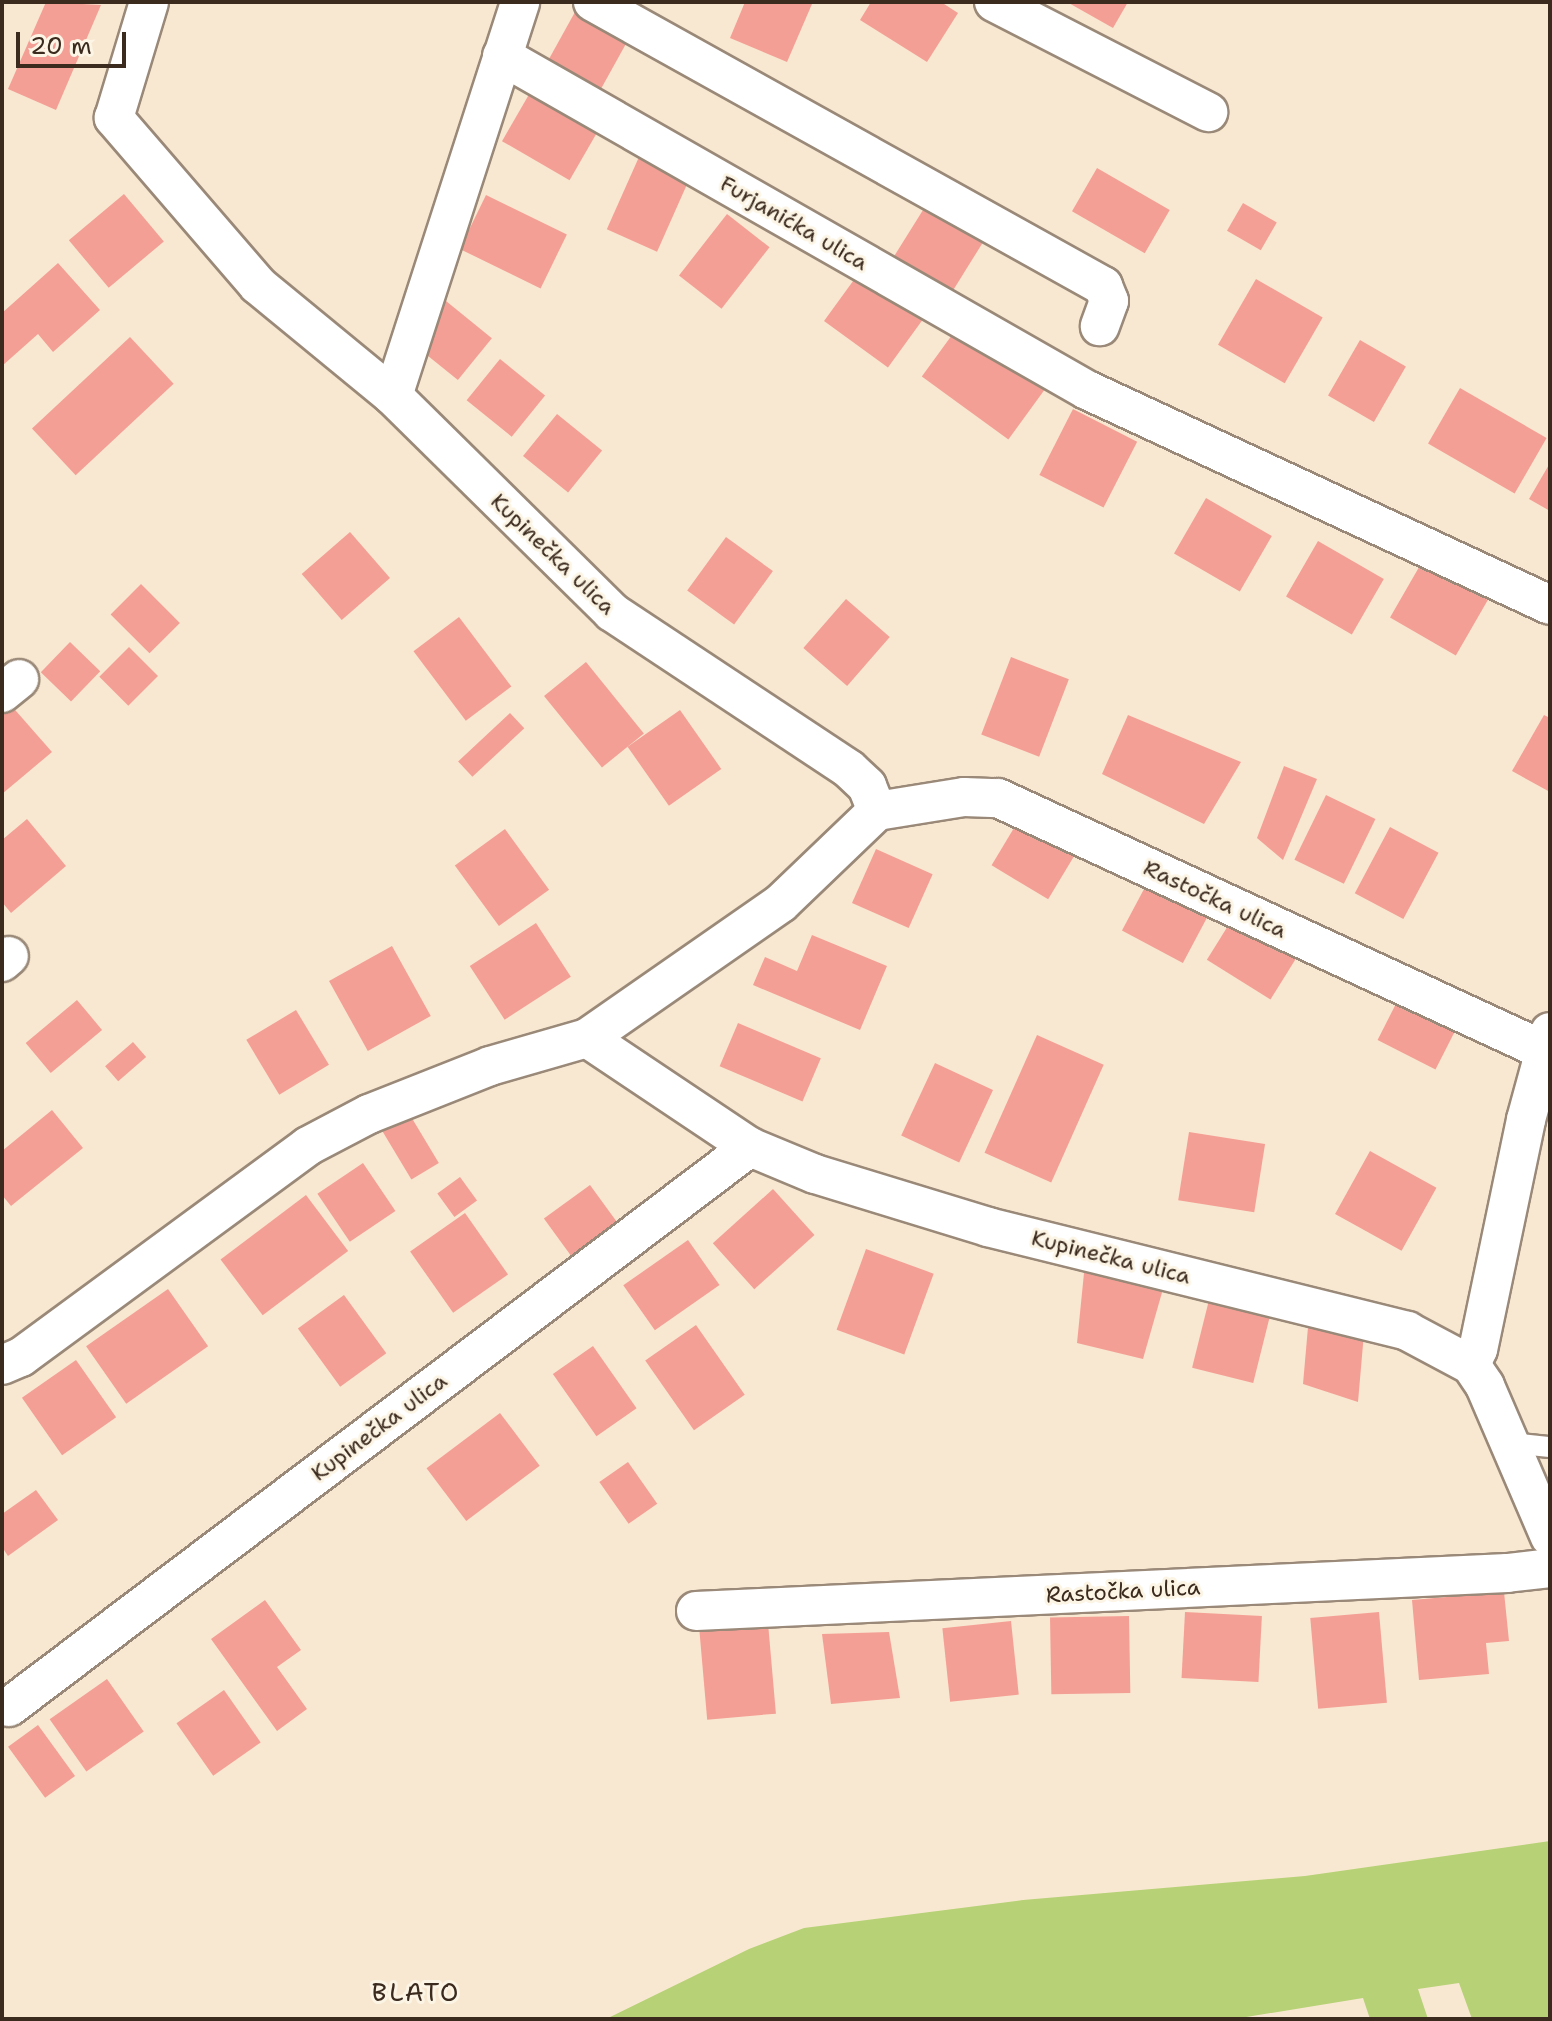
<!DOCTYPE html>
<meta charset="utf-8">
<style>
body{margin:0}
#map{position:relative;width:1552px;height:2021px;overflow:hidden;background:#f8e8d1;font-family:"Shantell Sans",sans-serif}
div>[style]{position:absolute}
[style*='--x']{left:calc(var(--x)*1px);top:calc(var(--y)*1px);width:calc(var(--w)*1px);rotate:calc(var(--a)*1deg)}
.green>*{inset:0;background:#b7d176}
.building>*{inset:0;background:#f49f95;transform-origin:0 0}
.roads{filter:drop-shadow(2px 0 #9a8978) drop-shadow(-2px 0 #9a8978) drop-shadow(0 2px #9a8978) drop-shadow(0 -2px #9a8978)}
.lane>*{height:20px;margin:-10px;padding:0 10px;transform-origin:10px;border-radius:10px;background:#fff}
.street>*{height:38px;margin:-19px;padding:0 19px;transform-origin:19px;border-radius:19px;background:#fff}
span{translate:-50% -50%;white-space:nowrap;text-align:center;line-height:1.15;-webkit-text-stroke:6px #fcf5e5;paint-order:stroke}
.street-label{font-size:22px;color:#3b2a1e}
.quarter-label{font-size:26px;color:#3b2a1e;letter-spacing:2px}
.frame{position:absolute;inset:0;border:4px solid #3b2a1e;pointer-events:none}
.scale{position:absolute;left:16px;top:32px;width:110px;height:36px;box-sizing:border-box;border:4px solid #3b2a1e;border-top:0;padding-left:10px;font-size:24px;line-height:28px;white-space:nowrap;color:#3b2a1e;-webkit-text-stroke:6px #fcf5e5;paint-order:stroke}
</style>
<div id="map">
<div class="green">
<i style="clip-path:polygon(1550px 1841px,1550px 2019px,1472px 2019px,1459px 1983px,1418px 1989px,1428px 2019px,1370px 2019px,1363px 1998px,1234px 2019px,606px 2019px,749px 1949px,804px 1928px,1023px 1900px,1305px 1876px)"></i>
</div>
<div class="building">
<i style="clip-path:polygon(46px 2px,101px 5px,56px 110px,8px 89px)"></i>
<i style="clip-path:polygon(745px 2px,812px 4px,787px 62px,730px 38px)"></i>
<i style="clip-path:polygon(871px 2px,941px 2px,958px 13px,927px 62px,860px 20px)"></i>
<i style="clip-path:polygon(1067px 2px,1128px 2px,1113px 28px)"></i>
<i style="left:580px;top:3px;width:60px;height:66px;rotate:29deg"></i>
<i style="left:535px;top:84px;width:78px;height:66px;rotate:30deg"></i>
<i style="left:643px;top:148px;width:55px;height:89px;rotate:24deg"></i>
<i style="left:1097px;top:168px;width:84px;height:50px;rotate:30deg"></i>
<i style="left:124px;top:194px;width:62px;height:72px;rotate:50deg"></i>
<i style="left:486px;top:195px;width:90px;height:60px;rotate:26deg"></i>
<i style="left:928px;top:202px;width:68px;height:65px;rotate:32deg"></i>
<i style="left:1243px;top:203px;width:39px;height:32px;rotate:30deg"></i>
<i style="left:727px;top:214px;width:54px;height:78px;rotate:38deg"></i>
<i style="clip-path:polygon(58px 263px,100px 310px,53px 352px,38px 334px,2px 366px,2px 313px)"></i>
<i style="left:864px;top:266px;width:79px;height:68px;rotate:36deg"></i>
<i style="left:1256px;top:279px;width:77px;height:76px;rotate:30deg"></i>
<i style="left:446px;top:301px;width:59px;height:54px;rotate:39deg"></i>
<i style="left:960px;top:324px;width:107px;height:65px;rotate:36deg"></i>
<i style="left:130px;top:337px;width:64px;height:134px;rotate:47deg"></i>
<i style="left:1360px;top:340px;width:53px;height:64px;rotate:30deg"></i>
<i style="left:500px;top:359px;width:58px;height:53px;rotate:39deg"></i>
<i style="left:1460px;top:388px;width:100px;height:64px;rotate:30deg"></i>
<i style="left:1073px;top:409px;width:72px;height:74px;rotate:27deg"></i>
<i style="left:557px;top:414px;width:58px;height:54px;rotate:39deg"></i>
<i style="clip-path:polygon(1550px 463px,1550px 511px,1529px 499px)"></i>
<i style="left:1206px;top:498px;width:76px;height:64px;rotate:30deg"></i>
<i style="left:350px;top:532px;width:61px;height:64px;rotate:49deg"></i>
<i style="left:726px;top:537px;width:58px;height:66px;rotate:36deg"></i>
<i style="left:1318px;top:541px;width:76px;height:64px;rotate:30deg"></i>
<i style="left:1422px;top:562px;width:76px;height:64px;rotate:30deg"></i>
<i style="left:141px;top:584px;width:55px;height:43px;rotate:45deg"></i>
<i style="left:846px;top:599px;width:58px;height:65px;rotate:41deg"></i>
<i style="left:459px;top:617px;width:87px;height:57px;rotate:53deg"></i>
<i style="left:70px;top:642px;width:42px;height:42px;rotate:44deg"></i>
<i style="left:129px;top:647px;width:41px;height:42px;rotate:45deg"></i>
<i style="left:1011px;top:657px;width:62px;height:83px;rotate:21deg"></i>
<i style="left:586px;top:662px;width:92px;height:54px;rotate:51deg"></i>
<i style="clip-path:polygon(9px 703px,52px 752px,2px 794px,2px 708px)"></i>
<i style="left:680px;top:710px;width:72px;height:64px;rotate:55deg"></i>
<i style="left:510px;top:713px;width:21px;height:71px;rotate:47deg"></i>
<i style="clip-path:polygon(1128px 715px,1241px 762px,1204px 824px,1102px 774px)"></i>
<i style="clip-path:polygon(1544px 715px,1550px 718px,1550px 792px,1512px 771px)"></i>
<i style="clip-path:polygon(1284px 766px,1317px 779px,1283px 860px,1257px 838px)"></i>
<i style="left:1326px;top:795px;width:55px;height:72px;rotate:26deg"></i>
<i style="left:1023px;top:813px;width:66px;height:61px;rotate:31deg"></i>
<i style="clip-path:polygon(27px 819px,66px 866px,11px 913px,2px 902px,2px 840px)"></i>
<i style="left:1390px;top:827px;width:55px;height:75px;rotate:28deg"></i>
<i style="left:505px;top:829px;width:75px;height:62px;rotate:54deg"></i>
<i style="left:876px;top:849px;width:62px;height:59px;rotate:24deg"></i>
<i style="left:1152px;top:874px;width:69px;height:64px;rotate:28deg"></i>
<i style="left:1236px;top:913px;width:75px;height:55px;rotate:32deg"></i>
<i style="left:536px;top:923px;width:64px;height:79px;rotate:57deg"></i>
<i style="clip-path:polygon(812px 935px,887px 966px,860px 1030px,753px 985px,765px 957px,797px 971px)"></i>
<i style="left:392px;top:946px;width:80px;height:72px;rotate:61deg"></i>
<i style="left:1403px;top:990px;width:65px;height:56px;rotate:27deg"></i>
<i style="left:77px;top:1000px;width:39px;height:67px;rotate:50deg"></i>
<i style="left:296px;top:1010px;width:64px;height:58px;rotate:59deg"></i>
<i style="left:738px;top:1023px;width:90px;height:47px;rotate:23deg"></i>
<i style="left:1037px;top:1035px;width:73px;height:129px;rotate:24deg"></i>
<i style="left:133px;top:1042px;width:20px;height:37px;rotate:49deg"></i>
<i style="left:935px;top:1063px;width:64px;height:80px;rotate:25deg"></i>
<i style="clip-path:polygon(52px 1110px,83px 1148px,11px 1206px,2px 1195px,2px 1151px)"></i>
<i style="left:410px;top:1115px;width:56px;height:32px;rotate:59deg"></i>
<i style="left:1189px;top:1132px;width:77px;height:69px;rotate:9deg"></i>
<i style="left:1370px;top:1151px;width:76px;height:72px;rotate:29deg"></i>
<i style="left:363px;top:1163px;width:58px;height:55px;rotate:56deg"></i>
<i style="left:460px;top:1177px;width:29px;height:28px;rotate:54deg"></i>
<i style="left:590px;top:1185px;width:52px;height:57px;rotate:54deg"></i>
<i style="left:773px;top:1189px;width:62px;height:81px;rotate:48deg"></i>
<i style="left:306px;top:1195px;width:70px;height:107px;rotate:53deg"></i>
<i style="left:465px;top:1213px;width:75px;height:67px;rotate:55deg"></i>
<i style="left:688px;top:1240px;width:55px;height:79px;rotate:55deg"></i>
<i style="left:866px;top:1249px;width:72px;height:86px;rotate:20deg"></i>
<i style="clip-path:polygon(1085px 1263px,1165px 1282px,1143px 1359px,1077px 1343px)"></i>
<i style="left:168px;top:1289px;width:70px;height:100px;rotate:55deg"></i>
<i style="left:344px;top:1295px;width:72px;height:57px;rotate:54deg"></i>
<i style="left:1210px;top:1296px;width:63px;height:74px;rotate:14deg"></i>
<i style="left:696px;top:1325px;width:85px;height:62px;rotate:55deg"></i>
<i style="clip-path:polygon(1308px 1327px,1364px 1333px,1358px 1402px,1303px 1384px)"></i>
<i style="left:593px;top:1346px;width:76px;height:49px;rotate:55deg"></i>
<i style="left:76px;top:1360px;width:70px;height:66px;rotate:55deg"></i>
<i style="left:500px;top:1413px;width:66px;height:92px;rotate:53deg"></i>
<i style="left:628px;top:1462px;width:51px;height:35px;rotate:55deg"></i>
<i style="clip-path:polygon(36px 1490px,58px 1520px,8px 1556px,2px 1547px,2px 1514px)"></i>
<i style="clip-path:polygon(1504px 1592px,1509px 1641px,1486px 1643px,1489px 1674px,1419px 1680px,1412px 1600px)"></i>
<i style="clip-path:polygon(265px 1600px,301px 1650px,277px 1667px,307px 1709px,277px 1731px,211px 1639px)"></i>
<i style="left:1185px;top:1612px;width:77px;height:66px;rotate:3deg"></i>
<i style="left:1379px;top:1612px;width:91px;height:69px;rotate:85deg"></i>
<i style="left:1129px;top:1616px;width:77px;height:79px;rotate:89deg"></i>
<i style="left:1011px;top:1621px;width:74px;height:69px;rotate:84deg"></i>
<i style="left:768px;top:1623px;width:91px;height:69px;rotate:85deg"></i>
<i style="clip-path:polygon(889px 1632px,900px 1698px,831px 1704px,822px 1634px)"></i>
<i style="left:107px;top:1679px;width:64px;height:70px;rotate:55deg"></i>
<i style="left:224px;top:1690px;width:64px;height:58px;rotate:55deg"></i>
<i style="left:38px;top:1725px;width:63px;height:37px;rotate:54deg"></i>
</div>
<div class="roads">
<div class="lane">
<i style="--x:1511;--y:1443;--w:39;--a:6"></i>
</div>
<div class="street">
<i style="--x:593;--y:2;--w:584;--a:29.11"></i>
<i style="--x:1103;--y:286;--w:16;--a:68"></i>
<i style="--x:1109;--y:301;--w:27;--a:110"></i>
<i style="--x:994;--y:2;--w:241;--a:27.2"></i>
<i style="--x:502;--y:56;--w:674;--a:29.72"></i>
<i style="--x:1087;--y:390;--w:510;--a:24.91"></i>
<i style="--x:393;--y:396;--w:414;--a:-72.1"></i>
<i style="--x:2;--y:693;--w:22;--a:-39"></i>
<i style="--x:877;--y:811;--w:88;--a:-9.1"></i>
<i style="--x:964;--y:797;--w:34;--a:2"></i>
<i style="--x:998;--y:798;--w:600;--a:24.82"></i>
<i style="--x:2;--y:962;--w:9;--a:-41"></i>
<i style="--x:1550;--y:1032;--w:91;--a:105.3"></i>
<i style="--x:1526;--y:1120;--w:234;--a:101.8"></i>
<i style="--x:1478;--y:1349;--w:17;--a:114"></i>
<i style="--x:1471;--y:1365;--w:25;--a:56"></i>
<i style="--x:1485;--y:1386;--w:164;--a:66.7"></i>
<i style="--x:587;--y:1038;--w:196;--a:33.8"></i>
<i style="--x:750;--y:1147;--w:70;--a:22.6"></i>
<i style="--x:815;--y:1174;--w:181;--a:17"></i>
<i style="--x:988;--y:1227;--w:432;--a:13.9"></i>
<i style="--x:1407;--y:1331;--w:72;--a:28"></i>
<i style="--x:2;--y:1365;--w:21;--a:-23"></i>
<i style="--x:21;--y:1357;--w:356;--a:-36.3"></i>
<i style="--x:308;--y:1146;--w:69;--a:-27.7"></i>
<i style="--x:369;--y:1114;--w:130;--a:-21.6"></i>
<i style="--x:490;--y:1066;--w:101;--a:-16.1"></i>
<i style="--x:587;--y:1038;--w:236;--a:-34.8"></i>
<i style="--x:781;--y:903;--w:133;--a:-43.8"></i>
<i style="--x:877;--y:811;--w:27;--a:-112"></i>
<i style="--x:867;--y:786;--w:25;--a:-137"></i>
<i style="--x:849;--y:769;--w:284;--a:-146.5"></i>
<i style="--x:612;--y:612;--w:308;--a:-135.4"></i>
<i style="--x:393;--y:396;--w:175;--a:-140.6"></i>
<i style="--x:258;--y:285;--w:221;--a:-130.8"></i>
<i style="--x:114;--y:118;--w:121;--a:-73.2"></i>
<i style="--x:696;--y:1611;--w:812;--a:-2.68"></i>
<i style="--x:1507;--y:1573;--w:43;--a:-6.6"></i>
<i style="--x:9;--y:1707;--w:929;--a:-37.08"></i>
</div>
</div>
<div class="street-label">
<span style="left:794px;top:223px;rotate:30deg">Furjanićka ulica</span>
<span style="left:553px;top:554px;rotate:44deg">Kupinečka ulica</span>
<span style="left:1215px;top:899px;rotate:25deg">Rastočka ulica</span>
<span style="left:1111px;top:1257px;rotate:14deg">Kupinečka ulica</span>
<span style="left:379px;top:1427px;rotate:-37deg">Kupinečka ulica</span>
<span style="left:1123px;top:1591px;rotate:-3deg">Rastočka ulica</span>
</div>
<div class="quarter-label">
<span style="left:416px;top:1992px">BLATO</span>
</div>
<div class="frame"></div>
<div class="scale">20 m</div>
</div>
